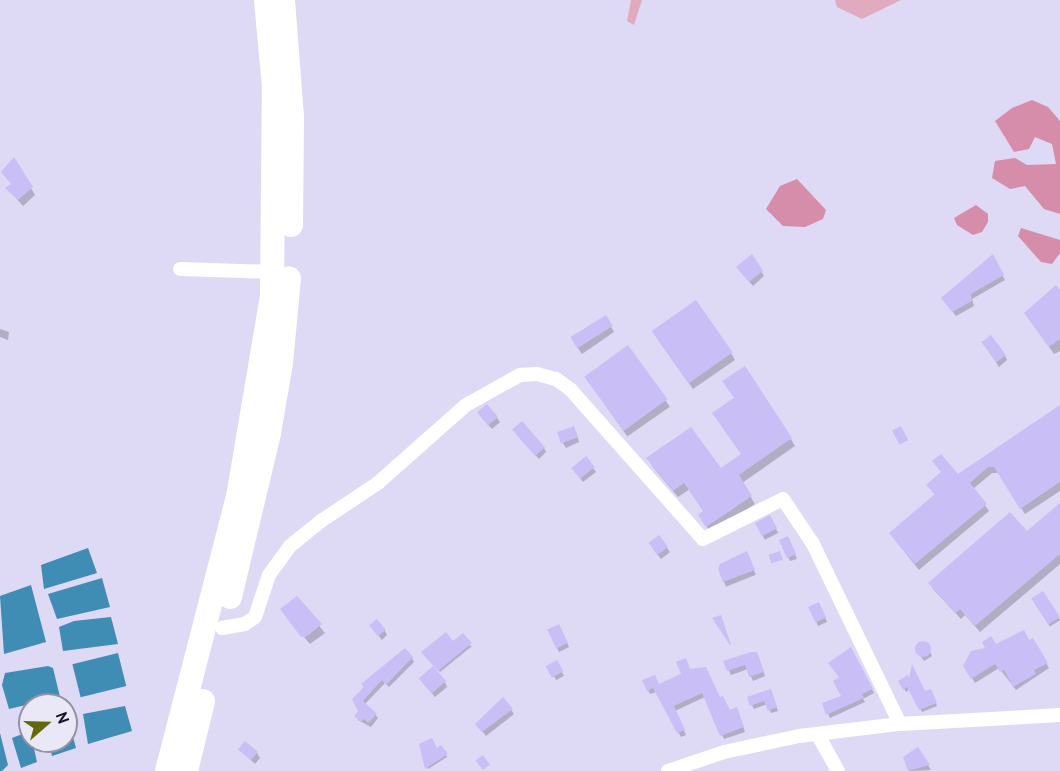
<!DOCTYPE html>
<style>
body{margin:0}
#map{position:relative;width:1060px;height:771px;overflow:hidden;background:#ded9f4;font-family:"PT Sans",sans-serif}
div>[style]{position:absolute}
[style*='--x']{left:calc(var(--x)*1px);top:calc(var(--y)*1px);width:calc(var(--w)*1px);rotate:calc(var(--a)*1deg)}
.green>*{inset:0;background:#e2aabf}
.forest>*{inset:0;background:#d68daa}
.water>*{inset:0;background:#3f8cb4;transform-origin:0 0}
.shadow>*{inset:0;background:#0003;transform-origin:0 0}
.building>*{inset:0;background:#c9bef5;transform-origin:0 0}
.round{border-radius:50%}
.street>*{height:14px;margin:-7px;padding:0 7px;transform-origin:7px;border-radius:7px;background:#fff}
.highway>*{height:24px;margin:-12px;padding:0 12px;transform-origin:12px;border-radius:12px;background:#fff}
span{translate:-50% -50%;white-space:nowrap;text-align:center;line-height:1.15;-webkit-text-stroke:4.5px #eae8f6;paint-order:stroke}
.north{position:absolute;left:18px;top:693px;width:60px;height:60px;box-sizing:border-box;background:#eae8f6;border:2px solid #9592a4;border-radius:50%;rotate:70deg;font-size:16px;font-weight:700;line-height:24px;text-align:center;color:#161028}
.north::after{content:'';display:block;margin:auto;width:21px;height:27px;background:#63690b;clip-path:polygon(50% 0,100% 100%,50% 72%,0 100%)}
</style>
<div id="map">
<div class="green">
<i style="clip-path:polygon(631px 0,642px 0,634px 25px,627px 21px)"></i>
<i style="clip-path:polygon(835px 0,901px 0,862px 19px,837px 7px)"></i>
</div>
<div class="forest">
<i style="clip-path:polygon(1032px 100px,1048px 107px,1060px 121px,1060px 214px,1044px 209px,1025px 186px,1010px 189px,992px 178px,995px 161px,1015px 158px,1027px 165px,1056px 164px,1052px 144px,1035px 137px,1029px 149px,1014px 152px,995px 121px,1012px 108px)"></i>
<i style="clip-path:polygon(797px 179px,826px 210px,823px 219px,805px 227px,783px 226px,766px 209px,780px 186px)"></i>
<i style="clip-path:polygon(976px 205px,988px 214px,988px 222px,982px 232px,973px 235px,957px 225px,954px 218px)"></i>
<i style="clip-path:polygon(1021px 228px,1060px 240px,1060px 253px,1052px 264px,1041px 262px,1018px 236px)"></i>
</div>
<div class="water">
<i style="clip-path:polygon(88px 548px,97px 573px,44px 589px,41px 565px)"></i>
<i style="clip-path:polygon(102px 578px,110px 607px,57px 619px,48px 594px)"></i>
<i style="clip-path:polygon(31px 585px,46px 642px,4px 654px,0 596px)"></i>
<i style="clip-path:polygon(111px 617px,118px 644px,63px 651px,59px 627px,74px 621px)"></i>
<i style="left:118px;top:653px;width:34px;height:47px;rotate:76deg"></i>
<i style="clip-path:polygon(48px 666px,53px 668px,60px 697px,9px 709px,2px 685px,5px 673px)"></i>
<i style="clip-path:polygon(125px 706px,132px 731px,88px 744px,83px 714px)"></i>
<i style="clip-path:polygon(67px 715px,76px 748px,52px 756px,48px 741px,66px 741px)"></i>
<i style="clip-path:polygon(30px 731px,37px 762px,21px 768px,12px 738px)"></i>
<i style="clip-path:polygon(0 733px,8px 765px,2px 771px,0 771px)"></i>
</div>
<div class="shadow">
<i style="clip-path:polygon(14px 159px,35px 195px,23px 206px,7px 188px,12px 185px,7px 165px)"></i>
<i style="clip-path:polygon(752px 256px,764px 276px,753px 286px,741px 272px)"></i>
<i style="clip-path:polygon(992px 257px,1005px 280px,972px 299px,974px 306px,956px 316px,946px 303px)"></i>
<i style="clip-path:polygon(1060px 292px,1060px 351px,1054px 354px,1031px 321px)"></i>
<i style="clip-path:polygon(605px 317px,614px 332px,582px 354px,575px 344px)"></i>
<i style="clip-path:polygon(0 329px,9px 332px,8px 340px,0 337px)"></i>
<i style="clip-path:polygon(657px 338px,731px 353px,735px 360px,693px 389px)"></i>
<i style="clip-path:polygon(983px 342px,1005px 356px,1007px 360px,999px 367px)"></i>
<i style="left:628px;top:347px;width:73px;height:52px;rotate:55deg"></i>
<i style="clip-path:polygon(1060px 407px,1060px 491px,1025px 514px,999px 473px,992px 473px,973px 489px,989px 511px,919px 570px,895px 540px,936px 496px,928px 485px,958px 476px)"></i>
<i style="clip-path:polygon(481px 417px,497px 418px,500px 422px,492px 429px)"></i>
<i style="clip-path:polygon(576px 432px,579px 442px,566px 448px,563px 443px)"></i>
<i style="clip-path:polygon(517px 435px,544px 448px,546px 452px,539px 459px)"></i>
<i style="clip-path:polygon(791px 439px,795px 446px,742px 483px,755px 504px,711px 534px,704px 522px,705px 512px,690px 489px,678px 497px,652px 466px,721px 470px)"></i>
<i style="clip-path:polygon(593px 468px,596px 472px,583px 482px,576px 472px)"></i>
<i style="clip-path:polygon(1060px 505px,1060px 564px,980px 632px,965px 615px,961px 619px,934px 590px,930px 583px,1026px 534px)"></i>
<i style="left:770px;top:517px;width:18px;height:15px;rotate:63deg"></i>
<i style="clip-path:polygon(790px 542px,797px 559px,790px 561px,788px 556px)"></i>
<i style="clip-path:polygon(667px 548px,670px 552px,661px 559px,653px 549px)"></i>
<i style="left:749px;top:558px;width:18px;height:32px;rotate:68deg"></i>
<i style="left:1043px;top:593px;width:32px;height:12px;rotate:58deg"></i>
<i style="clip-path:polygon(297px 598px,325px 633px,310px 644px,287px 617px)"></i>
<i style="clip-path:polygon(821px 608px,827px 622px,818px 626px,816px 621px)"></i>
<i style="clip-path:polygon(374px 630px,385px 631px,387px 635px,382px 640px)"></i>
<i style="clip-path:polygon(561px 630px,569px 647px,559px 652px,549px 631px)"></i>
<i style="clip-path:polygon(1033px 640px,1049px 668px,1016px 690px,999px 668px,975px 683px,965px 666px,996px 646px)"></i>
<i style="clip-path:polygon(453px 643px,472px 646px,440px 672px,424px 654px)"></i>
<i style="clip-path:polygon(925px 643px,932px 656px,924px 661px,917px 651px)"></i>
<i style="clip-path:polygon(851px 649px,874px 693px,863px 699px,865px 702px,830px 718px,824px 704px,844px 697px,841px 678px)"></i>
<i style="clip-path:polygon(412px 658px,414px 662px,389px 687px,385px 683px,365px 704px,378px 718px,371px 727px,358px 720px,360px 711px,354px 700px)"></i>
<i style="clip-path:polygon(759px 658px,765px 676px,753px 681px,748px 669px,731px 675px,725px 662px)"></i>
<i style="left:556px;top:662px;width:16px;height:9px;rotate:60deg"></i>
<i style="clip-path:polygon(690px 670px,730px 711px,739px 714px,745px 732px,724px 739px,705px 697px,675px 711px,686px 735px,681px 737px,656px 692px,650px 694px,648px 690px)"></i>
<i style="clip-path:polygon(445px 682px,447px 687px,435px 697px,423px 683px)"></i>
<i style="clip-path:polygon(900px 682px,932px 694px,937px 706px,922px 712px,910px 689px,906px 692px)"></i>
<i style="clip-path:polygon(772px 694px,778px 711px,771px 713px,767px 704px,754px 709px,752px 705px)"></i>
<i style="clip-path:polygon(511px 710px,514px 714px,486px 736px,480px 728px)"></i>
<i style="clip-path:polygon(421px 745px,436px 750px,440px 747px,447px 757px,428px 769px)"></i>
<i style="clip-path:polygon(917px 749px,931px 770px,910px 771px,905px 757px)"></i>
<i style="clip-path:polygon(240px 750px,257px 753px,260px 758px,255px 764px)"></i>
</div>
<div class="building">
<i style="clip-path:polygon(14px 157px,33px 187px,18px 200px,5px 188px,11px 184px,1px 172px)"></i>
<i style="clip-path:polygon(752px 254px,763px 271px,749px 282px,736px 267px)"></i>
<i style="clip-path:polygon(993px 254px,1004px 275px,971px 294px,972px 301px,952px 312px,941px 298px)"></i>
<i style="clip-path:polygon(1056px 285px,1060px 290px,1060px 339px,1049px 347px,1024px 313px)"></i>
<i style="left:696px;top:300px;width:64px;height:54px;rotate:55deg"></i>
<i style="left:606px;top:315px;width:13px;height:42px;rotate:58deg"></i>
<i style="left:991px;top:335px;width:25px;height:12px;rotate:53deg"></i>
<i style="left:628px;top:345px;width:67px;height:54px;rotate:54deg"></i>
<i style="clip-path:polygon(745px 366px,792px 438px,739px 475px,752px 496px,706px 527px,698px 515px,703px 511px,684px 483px,673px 491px,646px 458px,691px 427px,721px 468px,741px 454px,712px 413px,734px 398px,722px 381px)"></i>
<i style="left:487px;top:404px;width:17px;height:13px;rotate:50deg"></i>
<i style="clip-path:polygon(1060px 405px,1060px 482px,1020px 509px,994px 467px,988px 467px,970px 483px,987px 504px,915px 564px,889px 533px,935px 494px,926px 485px,941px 472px,932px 461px,941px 454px,958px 474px)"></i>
<i style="left:522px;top:421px;width:35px;height:13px;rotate:49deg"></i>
<i style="left:574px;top:426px;width:12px;height:18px;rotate:70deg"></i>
<i style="left:901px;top:426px;width:16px;height:10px;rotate:63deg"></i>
<i style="left:586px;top:456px;width:14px;height:19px;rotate:51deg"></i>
<i style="clip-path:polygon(1060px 503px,1060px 554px,975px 626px,960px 609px,956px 613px,928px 583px,1010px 512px,1027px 531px)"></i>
<i style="left:770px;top:515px;width:15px;height:17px;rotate:62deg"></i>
<i style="left:659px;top:535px;width:15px;height:13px;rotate:53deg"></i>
<i style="left:788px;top:536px;width:20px;height:10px;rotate:66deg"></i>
<i style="clip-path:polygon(747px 551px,755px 570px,723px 582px,718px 569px,720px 564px)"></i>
<i style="left:780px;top:551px;width:9px;height:12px;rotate:72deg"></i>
<i style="left:1043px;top:591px;width:31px;height:14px;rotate:57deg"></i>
<i style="clip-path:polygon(297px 596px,322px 624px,306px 637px,301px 637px,280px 609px)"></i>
<i style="left:819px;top:602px;width:17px;height:12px;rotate:65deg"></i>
<i style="clip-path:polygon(721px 615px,731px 645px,730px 645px,712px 618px)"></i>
<i style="left:377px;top:619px;width:14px;height:10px;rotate:51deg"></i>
<i style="left:559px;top:624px;width:21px;height:13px;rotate:65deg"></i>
<i style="clip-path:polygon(1024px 630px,1029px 640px,1033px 638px,1048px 663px,1034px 670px,1036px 674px,1013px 687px,1004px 670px,1000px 672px,995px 664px,971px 679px,963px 666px,971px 651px,985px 648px,982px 642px,991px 636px,996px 644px)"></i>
<i style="clip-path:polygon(446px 632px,453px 641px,463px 633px,472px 643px,438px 671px,421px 652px)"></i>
<i class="round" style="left:915px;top:641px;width:16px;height:16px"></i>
<i style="clip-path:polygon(851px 647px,873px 689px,862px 694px,864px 698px,826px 715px,822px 703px,841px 696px,833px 681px,839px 677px,828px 663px)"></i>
<i style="clip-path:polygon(405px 648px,413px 657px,386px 685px,382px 680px,363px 701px,377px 714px,368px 723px,364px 719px,361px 722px,354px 716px,358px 711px,352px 699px,364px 687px,361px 684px)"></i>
<i style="clip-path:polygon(751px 652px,757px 652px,764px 672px,749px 677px,745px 665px,727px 671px,723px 661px)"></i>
<i style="clip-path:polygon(686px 658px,690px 669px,706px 667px,720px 697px,723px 696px,730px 710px,737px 707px,744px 727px,720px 736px,702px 693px,674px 706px,685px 730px,677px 733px,653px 688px,647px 691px,642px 680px,655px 675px,659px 684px,681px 674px,676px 662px)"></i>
<i style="left:557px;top:660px;width:13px;height:13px;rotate:61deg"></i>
<i style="clip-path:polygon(912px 664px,925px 691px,931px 689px,937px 703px,919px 710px,907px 687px,903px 690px,898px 681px,908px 675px,909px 678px)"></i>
<i style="left:433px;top:666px;width:20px;height:19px;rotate:49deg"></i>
<i style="clip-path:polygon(771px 689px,777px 707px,768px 711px,764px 701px,750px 706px,747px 697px)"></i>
<i style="clip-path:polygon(503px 697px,513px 709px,482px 732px,475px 724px)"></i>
<i style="clip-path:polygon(432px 738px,437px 748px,441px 745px,448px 754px,425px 769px,419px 744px)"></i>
<i style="left:245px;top:741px;width:17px;height:11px;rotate:40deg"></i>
<i style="clip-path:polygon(918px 747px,930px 765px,908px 771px,903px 757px)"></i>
<i style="left:483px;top:755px;width:12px;height:9px;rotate:55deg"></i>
</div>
<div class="street">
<i style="--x:180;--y:269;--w:93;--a:1.8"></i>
<i style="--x:222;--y:628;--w:23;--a:-10"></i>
<i style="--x:245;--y:624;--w:12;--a:-35"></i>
<i style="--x:255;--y:617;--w:44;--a:-71.6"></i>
<i style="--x:269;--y:575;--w:36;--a:-54"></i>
<i style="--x:290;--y:546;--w:40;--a:-39"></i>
<i style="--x:321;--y:521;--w:69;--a:-33.7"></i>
<i style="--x:378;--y:483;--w:118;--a:-41.6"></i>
<i style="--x:466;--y:405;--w:62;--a:-29.1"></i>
<i style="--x:520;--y:375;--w:17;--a:-3"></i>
<i style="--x:537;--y:374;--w:20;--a:15"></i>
<i style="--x:556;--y:379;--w:19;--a:36"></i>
<i style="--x:571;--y:390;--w:199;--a:48.5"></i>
<i style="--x:703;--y:539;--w:89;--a:-26.6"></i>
<i style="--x:783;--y:499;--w:54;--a:56.3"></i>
<i style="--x:813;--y:544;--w:200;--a:64.2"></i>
<i style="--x:818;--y:735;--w:41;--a:60.9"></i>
<i style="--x:668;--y:771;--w:59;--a:-18.7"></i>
<i style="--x:724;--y:752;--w:77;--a:-12"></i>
<i style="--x:799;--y:736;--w:102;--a:-6.8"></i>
<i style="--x:900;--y:724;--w:160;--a:-3.2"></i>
</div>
<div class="highway">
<i style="--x:283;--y:0;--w:117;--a:85.6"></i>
<i style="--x:292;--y:117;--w:108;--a:90.5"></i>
<i style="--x:230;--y:597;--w:169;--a:-76.6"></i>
<i style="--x:269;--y:433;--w:71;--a:-80.3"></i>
<i style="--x:281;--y:363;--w:85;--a:-84.6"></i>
<i style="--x:167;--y:771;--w:283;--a:-75.5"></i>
<i style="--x:238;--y:497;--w:203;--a:-80.4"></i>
<i style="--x:272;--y:297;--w:210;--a:-89.5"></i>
<i style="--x:274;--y:87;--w:87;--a:-95.3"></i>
<i style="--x:186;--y:771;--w:72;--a:-76.3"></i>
</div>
<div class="north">N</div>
</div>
